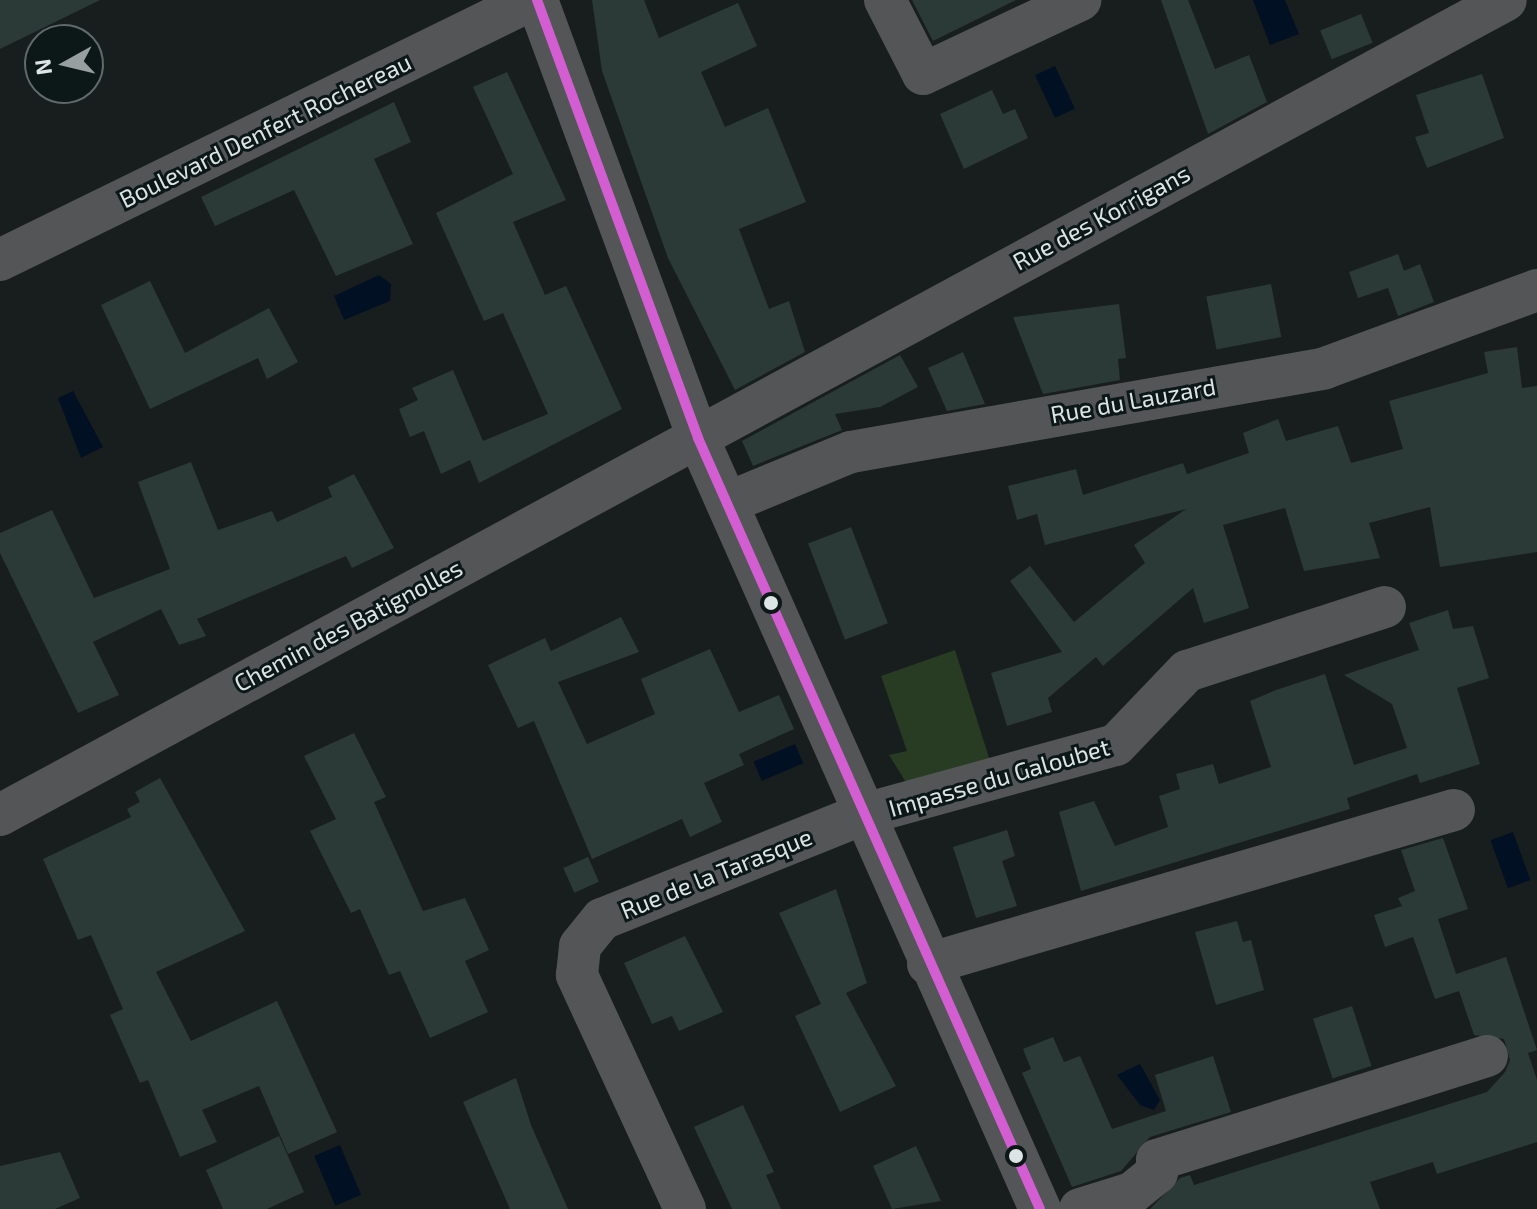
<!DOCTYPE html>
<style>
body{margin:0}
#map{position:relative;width:1537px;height:1209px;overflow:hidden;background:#181e1e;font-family:"Exo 2",sans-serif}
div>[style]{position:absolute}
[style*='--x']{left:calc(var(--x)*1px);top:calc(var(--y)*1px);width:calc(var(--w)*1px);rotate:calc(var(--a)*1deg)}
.green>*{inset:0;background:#283b23}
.water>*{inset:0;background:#021023;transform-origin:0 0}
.building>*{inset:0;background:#2b3a36;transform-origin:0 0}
.minor>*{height:42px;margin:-21px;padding:0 21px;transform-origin:21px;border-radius:21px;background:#535556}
.bus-1>*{height:10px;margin:-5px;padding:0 5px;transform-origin:5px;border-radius:5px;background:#d35ed2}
.dots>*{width:22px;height:22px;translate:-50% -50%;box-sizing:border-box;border:4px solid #0c1818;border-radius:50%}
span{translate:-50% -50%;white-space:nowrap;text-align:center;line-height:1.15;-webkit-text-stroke:6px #0c1818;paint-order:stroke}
.street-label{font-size:24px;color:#dde5e4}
.north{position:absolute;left:24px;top:24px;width:80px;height:80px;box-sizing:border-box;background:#0c1818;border:2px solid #606a6a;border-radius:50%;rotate:262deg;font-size:22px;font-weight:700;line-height:32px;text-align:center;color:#dde5e4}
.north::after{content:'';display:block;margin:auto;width:28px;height:36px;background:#989f9f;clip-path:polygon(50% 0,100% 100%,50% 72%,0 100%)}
</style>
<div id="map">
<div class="green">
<i style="clip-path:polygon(955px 650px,990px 761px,907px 784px,889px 755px,907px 751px,881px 676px)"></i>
</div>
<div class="water">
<i style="clip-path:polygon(1253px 0,1285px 0,1299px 34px,1270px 45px)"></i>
<i style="left:1055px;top:66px;width:47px;height:22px;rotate:65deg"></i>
<i style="clip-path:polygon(379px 275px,391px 284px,390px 301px,344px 320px,334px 296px)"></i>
<i style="clip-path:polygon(73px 391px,103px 447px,81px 458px,58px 398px)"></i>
<i style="left:795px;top:744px;width:21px;height:45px;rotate:67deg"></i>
<i style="left:1513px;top:832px;width:51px;height:24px;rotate:70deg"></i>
<i style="clip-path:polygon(1140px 1064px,1160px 1100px,1154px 1110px,1140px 1105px,1117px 1075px)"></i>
<i style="left:340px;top:1145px;width:54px;height:28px;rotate:67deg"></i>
</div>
<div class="building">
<i style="clip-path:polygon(0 0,100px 0,0 49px)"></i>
<i style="clip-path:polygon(592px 0,644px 0,659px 38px,738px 3px,757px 46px,701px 72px,725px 127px,768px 108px,806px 202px,739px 229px,769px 309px,789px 301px,805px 352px,735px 390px,668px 258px,602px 71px)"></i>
<i style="clip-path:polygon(912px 0,1016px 0,933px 41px)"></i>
<i style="clip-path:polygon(1161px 0,1188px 0,1215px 69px,1249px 55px,1267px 102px,1208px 134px)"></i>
<i style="left:1361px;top:14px;width:31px;height:44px;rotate:68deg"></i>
<i style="clip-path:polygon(507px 72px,566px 200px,513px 222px,545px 295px,566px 286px,622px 409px,479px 483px,470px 460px,441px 474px,424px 431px,410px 437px,399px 409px,418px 400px,412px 388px,453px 370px,483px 441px,548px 414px,503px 313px,484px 321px,436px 213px,513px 174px,473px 87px)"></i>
<i style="clip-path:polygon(1482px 74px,1504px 138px,1427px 168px,1415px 137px,1429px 133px,1416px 95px)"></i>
<i style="clip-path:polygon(992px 90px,1003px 114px,1015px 109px,1028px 138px,964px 169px,940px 114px)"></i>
<i style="clip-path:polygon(394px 102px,411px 142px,374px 159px,413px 244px,336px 276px,294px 190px,215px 226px,201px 197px)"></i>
<i style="clip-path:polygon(1398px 254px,1404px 271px,1420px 264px,1434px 302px,1398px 316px,1388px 288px,1358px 298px,1349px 272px)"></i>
<i style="clip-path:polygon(150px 281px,185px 353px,269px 308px,298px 362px,267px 379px,258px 358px,150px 409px,101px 305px)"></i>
<i style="left:1271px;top:284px;width:54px;height:66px;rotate:79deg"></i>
<i style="clip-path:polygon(1119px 304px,1126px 358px,1118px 359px,1120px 380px,1043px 394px,1013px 317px)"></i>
<i style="clip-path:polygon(1517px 347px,1522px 388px,1537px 386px,1537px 552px,1440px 567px,1430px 507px,1369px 523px,1380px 558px,1304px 571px,1285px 508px,1223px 525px,1249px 608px,1204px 623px,1193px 588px,1103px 666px,1096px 657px,1048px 698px,1052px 712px,1007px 726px,991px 673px,1062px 652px,1010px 581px,1030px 566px,1074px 622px,1145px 563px,1134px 545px,1186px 509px,1045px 545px,1037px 514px,1017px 520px,1008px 486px,1076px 469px,1083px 495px,1183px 463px,1187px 474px,1249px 453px,1243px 433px,1278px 419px,1286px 441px,1338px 426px,1351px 463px,1403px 449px,1389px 401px,1488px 373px,1484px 352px)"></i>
<i style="clip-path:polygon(963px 352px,985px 404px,947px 411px,928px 368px)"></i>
<i style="clip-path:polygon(900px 355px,918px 387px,880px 407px,835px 414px,842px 430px,753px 466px,742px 441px)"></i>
<i style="clip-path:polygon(191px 462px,218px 530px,272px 511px,277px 522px,332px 497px,328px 487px,354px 474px,394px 548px,352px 568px,346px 556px,197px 619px,206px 636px,179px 645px,161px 609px,93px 642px,119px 695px,78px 713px,0 553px,0 533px,52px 510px,94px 598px,170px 569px,138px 482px)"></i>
<i style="left:851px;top:527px;width:103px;height:46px;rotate:69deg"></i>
<i style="clip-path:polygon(1448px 610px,1453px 629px,1473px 626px,1489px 678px,1457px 688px,1480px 764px,1420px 783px,1417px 774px,1347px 798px,1350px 809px,1081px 891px,1059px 812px,1094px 801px,1115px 846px,1168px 827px,1159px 796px,1180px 789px,1176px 774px,1213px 764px,1219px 784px,1271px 767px,1250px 701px,1276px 690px,1325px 674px,1354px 765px,1407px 748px,1392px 704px,1344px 675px,1419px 650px,1409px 623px)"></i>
<i style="clip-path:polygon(621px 617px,639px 652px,558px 682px,587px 744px,655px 714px,641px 679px,710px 649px,739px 712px,779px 695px,794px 729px,739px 754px,744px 765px,704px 783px,722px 822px,690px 837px,682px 819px,592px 859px,534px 721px,518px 728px,488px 665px,545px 638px,551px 651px)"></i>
<i style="clip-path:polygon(354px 733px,386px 797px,374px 802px,423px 911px,465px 898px,489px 950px,465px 961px,488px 1012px,430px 1038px,400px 971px,389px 975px,360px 909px,351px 913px,310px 831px,336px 819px,304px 756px)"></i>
<i style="clip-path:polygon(160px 778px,245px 931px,156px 972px,191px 1041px,277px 1001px,337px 1132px,288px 1154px,259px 1086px,202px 1110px,217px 1142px,180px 1157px,148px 1080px,140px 1083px,110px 1015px,123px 1009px,91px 935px,78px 940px,43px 859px,131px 817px,127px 809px,140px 802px,135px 792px)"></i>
<i style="clip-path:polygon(1007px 830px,1015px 856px,1002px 861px,1017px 906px,976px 918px,953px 847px)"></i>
<i style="clip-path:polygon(1443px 838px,1468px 909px,1438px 919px,1456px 974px,1506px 957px,1537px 1050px,1528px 1053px,1537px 1080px,1537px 1142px,1437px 1174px,1433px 1162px,1370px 1182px,1380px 1209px,1150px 1209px,1180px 1178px,1190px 1175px,1194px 1185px,1487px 1092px,1505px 1072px,1510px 1060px,1504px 1039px,1474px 1035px,1459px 991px,1435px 999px,1413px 937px,1385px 947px,1374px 915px,1402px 906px,1398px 898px,1415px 891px,1401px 850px)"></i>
<i style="left:588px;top:857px;width:27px;height:27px;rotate:66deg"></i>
<i style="clip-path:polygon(836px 889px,867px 983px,846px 993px,896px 1086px,840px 1112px,795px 1016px,821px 1004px,779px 913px)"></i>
<i style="clip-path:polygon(1237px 921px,1243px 942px,1251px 940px,1264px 990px,1216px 1005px,1195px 932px)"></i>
<i style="clip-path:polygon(685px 936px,723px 1012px,679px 1031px,672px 1016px,652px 1024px,624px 963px)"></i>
<i style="left:1352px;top:1006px;width:63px;height:41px;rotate:72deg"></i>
<i style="clip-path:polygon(1053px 1037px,1064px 1062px,1080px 1056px,1112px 1129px,1166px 1111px,1155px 1075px,1213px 1056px,1231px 1112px,1150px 1137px,1121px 1171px,1072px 1187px,1022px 1073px,1031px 1069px,1023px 1049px)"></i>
<i style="clip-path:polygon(516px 1078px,531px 1125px,568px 1209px,510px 1209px,463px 1102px)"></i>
<i style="clip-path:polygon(743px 1105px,774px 1172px,766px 1175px,781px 1209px,732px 1209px,694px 1127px)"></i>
<i style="clip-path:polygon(279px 1136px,304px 1192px,267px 1209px,223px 1209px,206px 1170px)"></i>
<i style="clip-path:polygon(916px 1146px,941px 1201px,892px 1209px,873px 1166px)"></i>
<i style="clip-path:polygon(60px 1152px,80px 1198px,55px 1209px,0 1209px,0 1166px)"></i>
</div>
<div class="minor">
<i style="--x:537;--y:0;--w:467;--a:69.8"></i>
<i style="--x:698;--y:438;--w:843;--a:66.08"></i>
<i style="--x:885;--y:0;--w:83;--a:62.8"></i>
<i style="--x:923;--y:74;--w:174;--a:-25.2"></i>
<i style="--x:0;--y:260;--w:591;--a:-26.09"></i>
<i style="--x:727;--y:503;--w:134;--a:-22.4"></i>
<i style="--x:851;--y:452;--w:481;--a:-10"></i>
<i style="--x:1325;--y:368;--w:226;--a:-20.2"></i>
<i style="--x:0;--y:815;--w:1712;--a:-28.42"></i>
<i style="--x:928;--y:964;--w:548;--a:-16.32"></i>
<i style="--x:685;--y:1209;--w:258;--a:-114.8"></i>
<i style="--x:577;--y:975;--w:29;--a:-84"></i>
<i style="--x:580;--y:946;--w:35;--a:-51"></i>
<i style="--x:602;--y:919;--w:279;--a:-21.9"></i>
<i style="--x:861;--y:815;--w:264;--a:-15.4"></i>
<i style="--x:1116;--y:745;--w:103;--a:-46.2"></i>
<i style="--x:1187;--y:671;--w:208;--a:-17.9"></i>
<i style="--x:1080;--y:1209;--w:54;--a:-17.1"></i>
<i style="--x:1132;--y:1193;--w:32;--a:-39"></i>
<i style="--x:1157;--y:1173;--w:13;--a:-90"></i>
<i style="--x:1157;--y:1160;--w:346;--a:-17.5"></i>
</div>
<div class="bus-1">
<i style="--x:537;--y:0;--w:467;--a:69.8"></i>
<i style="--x:698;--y:438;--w:843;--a:66.08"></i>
</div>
<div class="dots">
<i style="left:771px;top:603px;background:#dde5e4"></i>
<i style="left:1016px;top:1156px;background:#dde5e4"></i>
</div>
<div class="street-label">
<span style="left:265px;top:130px;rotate:-26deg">Boulevard Denfert Rochereau</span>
<span style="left:1101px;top:217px;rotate:-28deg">Rue des Korrigans</span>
<span style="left:1133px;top:400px;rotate:-10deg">Rue du Lauzard</span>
<span style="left:348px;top:625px;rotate:-28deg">Chemin des Batignolles</span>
<span style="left:999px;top:777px;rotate:-16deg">Impasse du Galoubet</span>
<span style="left:716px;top:873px;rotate:-22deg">Rue de la Tarasque</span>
</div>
<div class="north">N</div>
</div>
